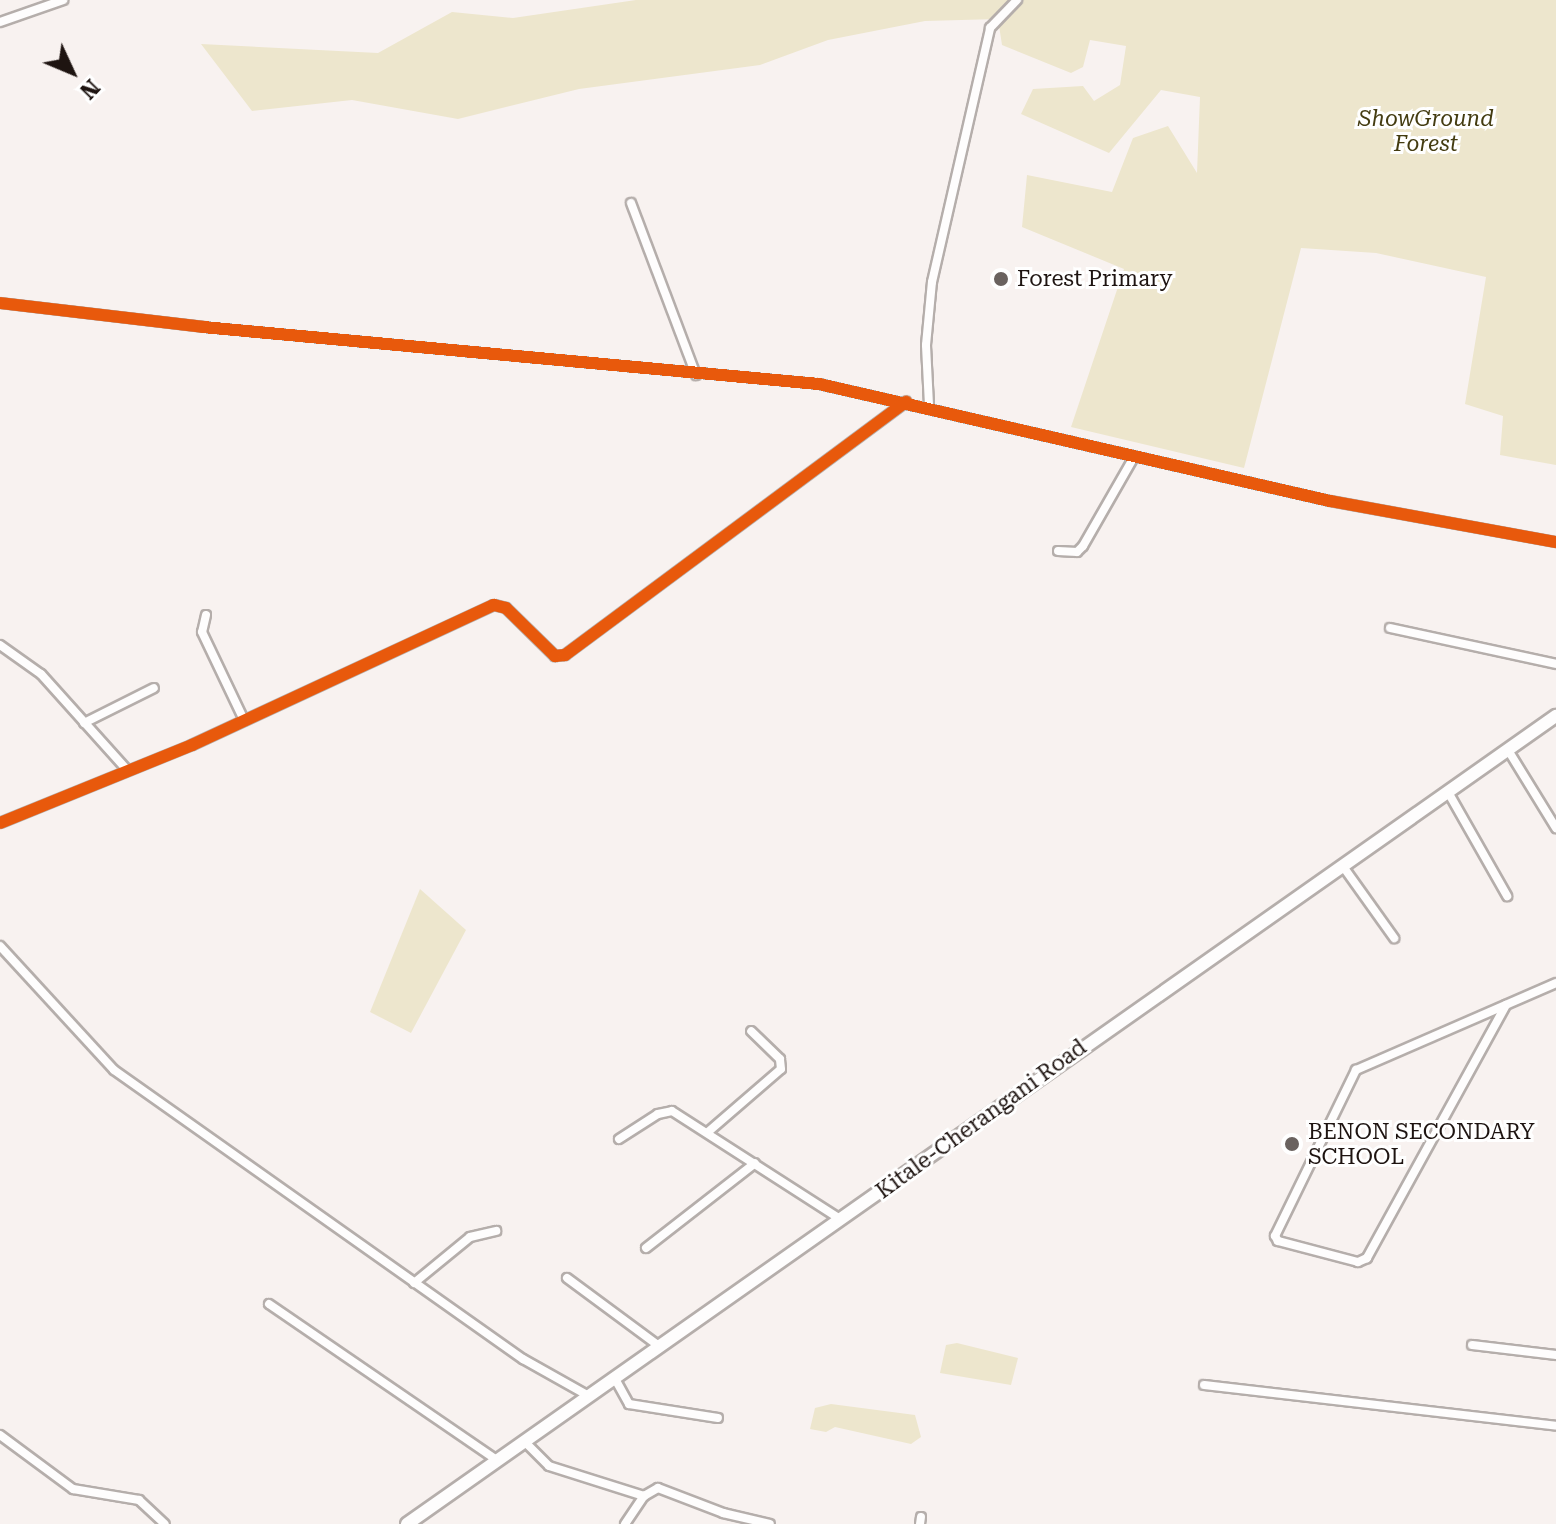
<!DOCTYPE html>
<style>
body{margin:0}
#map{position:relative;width:1556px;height:1524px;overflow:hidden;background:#f8f2f0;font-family:"Roboto Serif",serif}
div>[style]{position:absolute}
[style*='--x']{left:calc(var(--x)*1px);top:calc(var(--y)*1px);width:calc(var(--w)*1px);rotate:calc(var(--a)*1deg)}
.green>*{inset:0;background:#ede6cd}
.roads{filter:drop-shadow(2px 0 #b5aeab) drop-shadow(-2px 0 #b5aeab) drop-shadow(0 2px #b5aeab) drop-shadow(0 -2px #b5aeab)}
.street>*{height:8px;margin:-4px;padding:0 4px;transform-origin:4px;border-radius:4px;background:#fefdfd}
.secondary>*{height:12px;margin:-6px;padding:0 6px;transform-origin:6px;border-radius:6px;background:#fefdfd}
.cycleway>*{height:12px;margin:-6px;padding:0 6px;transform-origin:6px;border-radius:6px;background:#e8590c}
.dots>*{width:22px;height:22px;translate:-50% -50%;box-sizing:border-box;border:4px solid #fff;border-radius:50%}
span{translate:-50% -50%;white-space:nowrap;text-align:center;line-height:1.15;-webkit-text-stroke:6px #fff;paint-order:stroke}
.park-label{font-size:22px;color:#443c11;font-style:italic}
.poi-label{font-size:22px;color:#1e1411}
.left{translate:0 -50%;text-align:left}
.street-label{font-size:22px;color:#1e1411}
.north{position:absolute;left:32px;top:32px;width:80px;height:80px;-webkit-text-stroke:6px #fff;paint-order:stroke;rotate:134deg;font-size:22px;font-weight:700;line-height:32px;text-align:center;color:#1e1411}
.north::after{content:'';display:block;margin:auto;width:28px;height:36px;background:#1e1411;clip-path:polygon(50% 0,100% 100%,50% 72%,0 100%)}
</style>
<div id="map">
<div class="green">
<i style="clip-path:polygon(636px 0,1556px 0,1556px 465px,1500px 455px,1503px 416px,1465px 404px,1486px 277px,1376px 253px,1301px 248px,1244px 468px,1071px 427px,1124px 269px,1022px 227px,1027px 175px,1112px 192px,1133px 138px,1168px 126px,1197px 173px,1200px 97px,1161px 90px,1109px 153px,1021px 114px,1033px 89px,1083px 86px,1094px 101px,1120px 85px,1126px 46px,1090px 40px,1083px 67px,1071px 73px,1002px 45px,998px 19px,925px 21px,828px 40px,760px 65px,579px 89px,458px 119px,352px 100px,252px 111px,201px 44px,378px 53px,452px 12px,513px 18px)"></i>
<i style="clip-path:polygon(420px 889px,466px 930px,411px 1033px,370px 1012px)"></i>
<i style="clip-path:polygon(957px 1343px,1018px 1358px,1011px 1385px,940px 1373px,946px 1345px)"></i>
<i style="clip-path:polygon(831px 1404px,915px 1415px,921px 1437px,911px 1444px,835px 1427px,826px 1432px,810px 1429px,815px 1408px)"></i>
</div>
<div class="roads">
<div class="street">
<i style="--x:0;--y:22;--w:67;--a:-19.2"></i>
<i style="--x:631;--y:203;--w:184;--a:69.3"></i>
<i style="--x:0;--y:303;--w:204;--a:6.7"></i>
<i style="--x:203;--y:327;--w:619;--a:5.29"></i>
<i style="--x:819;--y:384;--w:524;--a:12.9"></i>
<i style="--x:1330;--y:501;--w:230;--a:10.3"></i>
<i style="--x:929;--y:405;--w:60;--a:-92.9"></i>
<i style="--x:926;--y:345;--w:63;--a:-84.6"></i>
<i style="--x:932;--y:282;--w:261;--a:-77.1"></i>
<i style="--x:990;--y:28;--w:39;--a:-46"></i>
<i style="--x:1058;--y:551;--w:19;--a:3"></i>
<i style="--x:1077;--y:552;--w:8;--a:-45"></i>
<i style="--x:1083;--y:546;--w:103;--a:-60.2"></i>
<i style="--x:206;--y:615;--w:17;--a:103"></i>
<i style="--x:202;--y:632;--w:98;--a:64.5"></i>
<i style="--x:1390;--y:628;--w:170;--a:12.2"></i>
<i style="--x:0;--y:645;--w:50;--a:35.3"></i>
<i style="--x:41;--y:674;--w:129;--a:48.1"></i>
<i style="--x:84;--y:723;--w:78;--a:-26.6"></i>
<i style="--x:1508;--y:750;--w:92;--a:58.4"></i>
<i style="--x:1448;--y:792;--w:120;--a:60.4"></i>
<i style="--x:0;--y:823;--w:207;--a:-22.1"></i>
<i style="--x:192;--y:745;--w:333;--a:-24.9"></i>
<i style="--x:494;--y:605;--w:12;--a:14"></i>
<i style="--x:506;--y:608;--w:69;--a:44.4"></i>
<i style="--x:555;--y:656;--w:10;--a:-6"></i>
<i style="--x:565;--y:655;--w:425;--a:-36.6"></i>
<i style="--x:1342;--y:865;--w:90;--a:54.5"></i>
<i style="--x:0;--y:946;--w:168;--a:47.4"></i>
<i style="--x:114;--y:1070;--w:501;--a:35.25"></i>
<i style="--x:523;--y:1359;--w:73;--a:29.4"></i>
<i style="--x:1506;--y:1005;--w:289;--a:118.8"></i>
<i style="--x:1367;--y:1258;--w:10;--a:156"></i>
<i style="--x:1358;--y:1262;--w:83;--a:-165.3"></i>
<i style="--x:1278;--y:1241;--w:6;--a:-121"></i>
<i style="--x:1275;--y:1236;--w:185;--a:-64"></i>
<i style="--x:1356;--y:1070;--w:218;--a:-23.5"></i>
<i style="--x:708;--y:1132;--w:96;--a:-40.8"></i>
<i style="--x:781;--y:1069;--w:10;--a:-96"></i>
<i style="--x:780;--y:1059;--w:40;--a:-136"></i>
<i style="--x:619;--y:1139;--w:46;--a:-32.7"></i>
<i style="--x:658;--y:1114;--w:14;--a:-12"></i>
<i style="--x:672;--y:1111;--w:200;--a:32.7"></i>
<i style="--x:646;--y:1248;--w:138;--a:-37.9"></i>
<i style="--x:567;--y:1278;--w:114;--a:36.5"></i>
<i style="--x:414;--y:1283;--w:72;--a:-39.4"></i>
<i style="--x:470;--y:1237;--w:27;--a:-13"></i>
<i style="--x:269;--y:1304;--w:276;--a:34.4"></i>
<i style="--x:1472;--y:1345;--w:85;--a:6.8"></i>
<i style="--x:614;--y:1377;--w:31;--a:61"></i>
<i style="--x:629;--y:1404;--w:90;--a:8.9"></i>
<i style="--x:1204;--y:1385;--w:354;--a:6.6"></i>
<i style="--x:0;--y:1435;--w:91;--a:36.5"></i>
<i style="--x:73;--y:1489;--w:67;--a:9.5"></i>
<i style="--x:139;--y:1500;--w:35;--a:43"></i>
<i style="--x:524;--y:1441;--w:35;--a:45"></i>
<i style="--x:549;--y:1466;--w:100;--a:17.5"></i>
<i style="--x:625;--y:1524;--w:34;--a:-56"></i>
<i style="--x:644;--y:1496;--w:16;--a:-30"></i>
<i style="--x:658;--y:1488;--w:70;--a:21"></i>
<i style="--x:723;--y:1513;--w:48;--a:13.2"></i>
<i style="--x:920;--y:1524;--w:7;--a:-82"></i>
</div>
<div class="secondary">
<i style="--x:407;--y:1524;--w:1405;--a:-35.12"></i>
</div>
</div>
<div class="cycleway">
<i style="--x:0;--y:303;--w:204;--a:6.7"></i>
<i style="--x:203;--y:327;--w:619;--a:5.29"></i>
<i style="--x:819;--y:384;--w:524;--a:12.9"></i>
<i style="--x:1330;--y:501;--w:230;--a:10.3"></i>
<i style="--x:0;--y:823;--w:207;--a:-22.1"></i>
<i style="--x:192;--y:745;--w:333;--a:-24.9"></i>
<i style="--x:494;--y:605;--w:12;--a:14"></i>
<i style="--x:506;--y:608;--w:69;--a:44.4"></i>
<i style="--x:555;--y:656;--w:10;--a:-6"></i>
<i style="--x:565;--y:655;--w:425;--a:-36.6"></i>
</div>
<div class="dots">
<i style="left:1001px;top:279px;background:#6a625f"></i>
<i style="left:1292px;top:1144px;background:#6a625f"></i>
</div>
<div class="park-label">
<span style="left:1426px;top:131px">ShowGround<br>Forest</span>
</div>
<div class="poi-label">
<span class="left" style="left:1017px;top:279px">Forest Primary</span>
<span class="left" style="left:1308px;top:1144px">BENON SECONDARY<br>SCHOOL</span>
</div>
<div class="street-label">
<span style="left:981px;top:1119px;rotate:-36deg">Kitale-Cherangani Road</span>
</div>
<div class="north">N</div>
</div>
